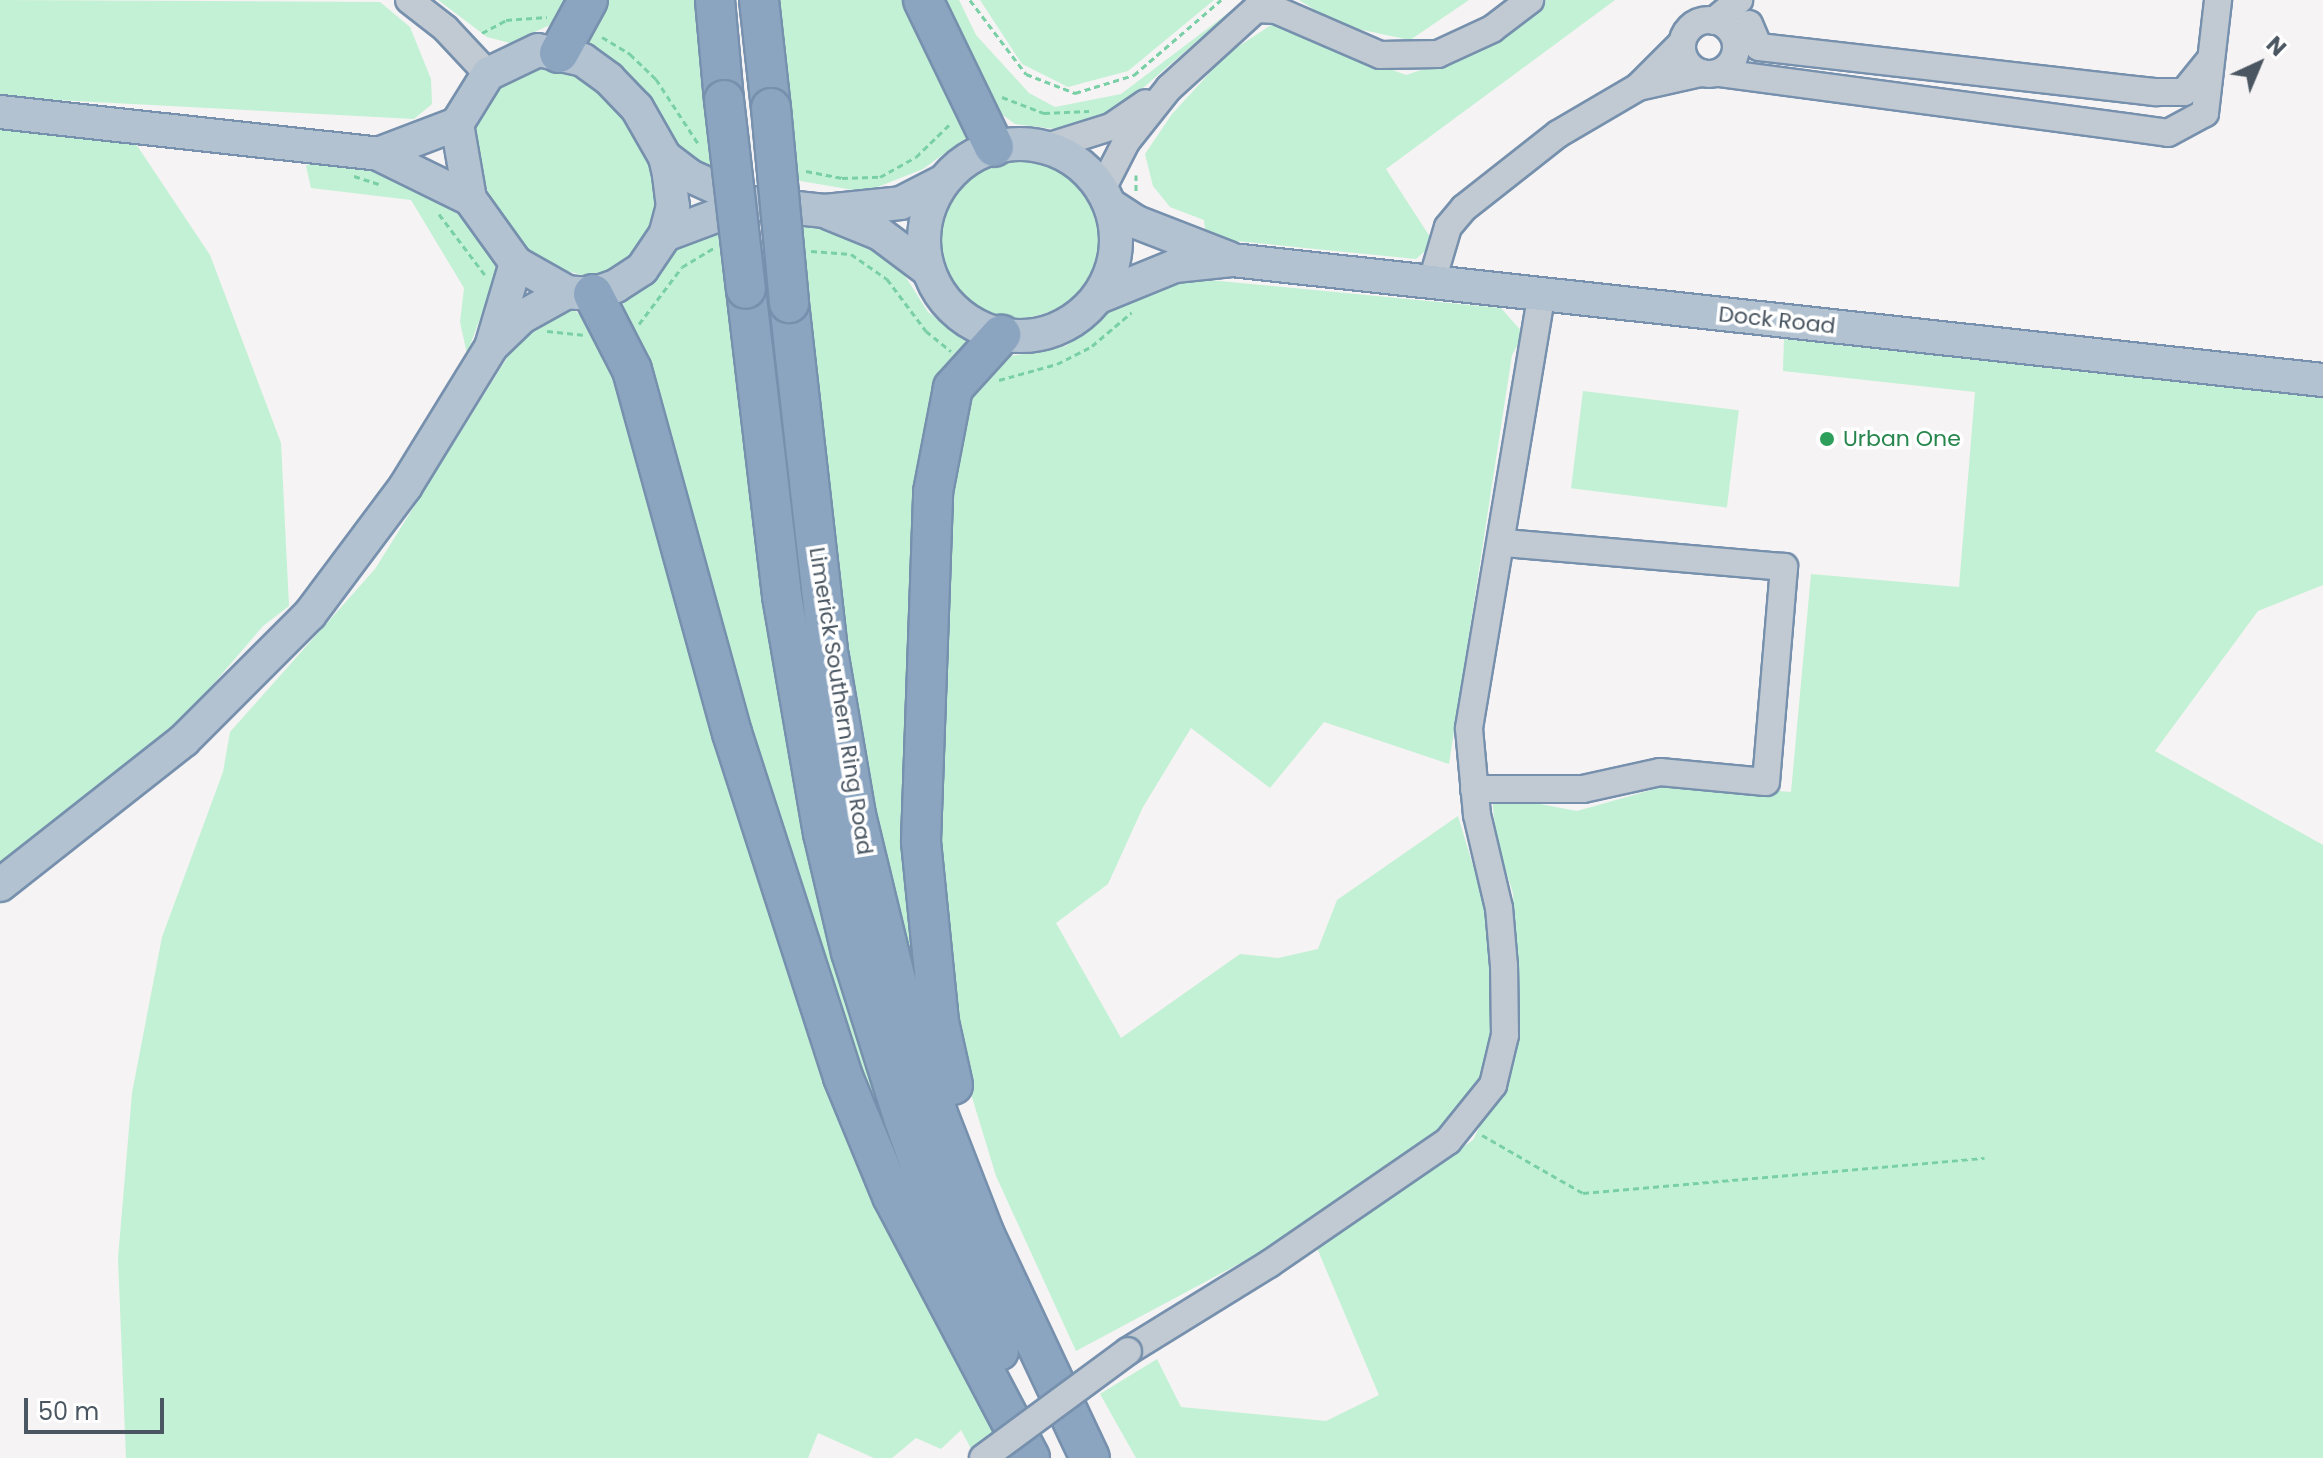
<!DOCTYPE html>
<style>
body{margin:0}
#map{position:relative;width:2323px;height:1458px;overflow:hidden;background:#f5f3f3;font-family:Poppins,sans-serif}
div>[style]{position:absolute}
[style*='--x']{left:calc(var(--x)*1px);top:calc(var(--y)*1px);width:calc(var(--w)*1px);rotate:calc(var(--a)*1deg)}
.green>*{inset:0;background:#c3f1d5;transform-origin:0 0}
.round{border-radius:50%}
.path>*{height:3px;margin-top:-1.5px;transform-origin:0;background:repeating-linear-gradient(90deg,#7ad0a6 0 6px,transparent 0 10px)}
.roads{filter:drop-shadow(2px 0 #7690ad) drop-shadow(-2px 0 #7690ad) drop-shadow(0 2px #7690ad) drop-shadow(0 -2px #7690ad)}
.minor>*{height:26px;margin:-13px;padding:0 13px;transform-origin:13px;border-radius:13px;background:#c1cad2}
.minor>.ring{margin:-13px;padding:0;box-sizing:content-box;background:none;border:26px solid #c1cad2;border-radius:50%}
.major>*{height:32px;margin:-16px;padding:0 16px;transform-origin:16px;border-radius:16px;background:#b3c2d1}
.major>.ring{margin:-16px;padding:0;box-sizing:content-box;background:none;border:32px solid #b3c2d1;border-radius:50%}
.highway>*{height:38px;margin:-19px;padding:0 19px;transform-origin:19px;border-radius:19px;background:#8ba5c1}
.bridges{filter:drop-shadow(2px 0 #7690ad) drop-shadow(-2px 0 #7690ad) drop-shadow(0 2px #7690ad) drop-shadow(0 -2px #7690ad)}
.minor-bridge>*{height:26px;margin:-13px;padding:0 13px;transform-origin:13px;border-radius:13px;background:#c1cad2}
.highway-bridge>*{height:38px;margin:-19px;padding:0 19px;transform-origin:19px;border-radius:19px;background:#8ba5c1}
.dots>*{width:22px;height:22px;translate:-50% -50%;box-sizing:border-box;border:4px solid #fff;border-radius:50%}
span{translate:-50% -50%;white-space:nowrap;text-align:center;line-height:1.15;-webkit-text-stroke:7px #fff;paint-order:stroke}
.street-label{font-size:22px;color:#4a5661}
.leisure-label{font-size:22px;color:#27864d}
.left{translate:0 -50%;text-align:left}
.north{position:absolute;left:2219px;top:24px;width:80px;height:80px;-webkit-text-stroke:6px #fff;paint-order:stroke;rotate:44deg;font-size:22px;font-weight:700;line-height:32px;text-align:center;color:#4a5661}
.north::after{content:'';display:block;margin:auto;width:28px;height:36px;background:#4a5661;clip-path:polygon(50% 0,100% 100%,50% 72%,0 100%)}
.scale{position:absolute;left:24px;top:1398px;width:140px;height:36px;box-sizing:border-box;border:4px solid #4a5661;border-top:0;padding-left:10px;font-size:24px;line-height:28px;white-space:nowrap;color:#4a5661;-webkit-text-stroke:6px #fff;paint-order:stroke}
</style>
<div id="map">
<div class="green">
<i style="clip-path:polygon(0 0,380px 2px,410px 27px,431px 79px,432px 104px,414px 119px,0 97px)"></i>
<i style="clip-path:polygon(438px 0,584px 0,570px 16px,510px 43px,487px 37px)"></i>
<i style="clip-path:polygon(608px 0,699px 0,715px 172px,678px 150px,651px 102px,621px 67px,581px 45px)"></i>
<i style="clip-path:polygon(775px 0,911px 0,974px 132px,923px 169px,865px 192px,789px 179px)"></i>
<i style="clip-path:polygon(938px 0,959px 0,976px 35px,1029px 93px,1055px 107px,1121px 94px,1240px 4px,1144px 87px,1096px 121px,1063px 130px,1015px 124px,986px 103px)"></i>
<i style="clip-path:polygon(980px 0,1214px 0,1128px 71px,1068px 87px,1022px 64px)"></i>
<i style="clip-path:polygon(1299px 0,1469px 0,1410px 40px,1339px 25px)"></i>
<i style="clip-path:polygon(1546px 0,1615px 0,1386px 169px,1434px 243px,1416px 259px,1206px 238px,1204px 220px,1170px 207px,1153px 186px,1145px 154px,1172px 114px,1227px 54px,1271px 25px,1406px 75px,1473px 53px)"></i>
<i style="clip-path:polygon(546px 69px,580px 73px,633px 125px,650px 162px,658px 200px,653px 233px,635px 257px,613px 271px,582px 275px,552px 267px,524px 247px,500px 217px,483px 180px,475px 141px,479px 107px,500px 84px,522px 71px)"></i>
<i style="clip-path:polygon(0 127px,136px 144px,210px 255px,281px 443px,289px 606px,263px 626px,185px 717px,0 862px)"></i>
<i class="round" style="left:937px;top:156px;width:162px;height:162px"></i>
<i style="clip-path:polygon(317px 159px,389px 174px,443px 200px,484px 241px,498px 269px,467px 354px,460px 322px,464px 288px,411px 200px,311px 188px,306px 166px)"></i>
<i style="clip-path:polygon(798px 224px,857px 236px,893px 257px,928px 312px,969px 342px,934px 388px,916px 981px,898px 920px,849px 694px)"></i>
<i style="clip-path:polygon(720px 227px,912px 1200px,819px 964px,621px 298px,654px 279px,682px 241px)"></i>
<i style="clip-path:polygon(1199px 279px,1501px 308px,1524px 334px,1512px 355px,1449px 764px,1324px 722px,1270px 788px,1191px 728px,1143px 807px,1108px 884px,1056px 923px,1121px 1038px,1240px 954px,1278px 958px,1318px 949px,1337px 900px,1458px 816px,1493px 932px,1495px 1043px,1476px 1091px,1450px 1130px,1317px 1222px,1076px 1351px,996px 1176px,958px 1051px,942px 921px,933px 751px,951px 436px,962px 389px,1001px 358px,1066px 346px,1112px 307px,1152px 284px)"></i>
<i style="clip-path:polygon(572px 309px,592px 323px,610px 353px,773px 892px,1018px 1458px,976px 1458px,961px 1430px,941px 1449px,916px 1438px,892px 1458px,874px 1458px,818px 1433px,808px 1458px,126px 1458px,118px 1258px,132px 1093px,162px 937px,223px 772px,230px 732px,375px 569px,520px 337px,549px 316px)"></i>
<i style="clip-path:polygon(1784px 339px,2323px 398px,2323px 585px,2258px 611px,2155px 751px,2323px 845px,2323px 1458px,1136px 1458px,1100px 1394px,1157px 1359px,1181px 1407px,1326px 1421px,1379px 1395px,1317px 1248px,1473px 1140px,1517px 1052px,1513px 893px,1496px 840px,1492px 795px,1577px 811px,1676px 783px,1791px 792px,1811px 574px,1959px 587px,1975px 392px,1783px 371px)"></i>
<i style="left:1583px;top:391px;width:157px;height:98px;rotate:7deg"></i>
</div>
<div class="path">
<i style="--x:970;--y:0;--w:93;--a:52.9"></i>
<i style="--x:1026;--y:74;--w:53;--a:21.2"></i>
<i style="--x:1075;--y:93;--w:62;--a:-17"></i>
<i style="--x:1134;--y:75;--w:115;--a:-40.8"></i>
<i style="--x:482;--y:33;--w:27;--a:-28"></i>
<i style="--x:506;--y:20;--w:41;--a:-4.2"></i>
<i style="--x:602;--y:37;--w:33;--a:31"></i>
<i style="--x:630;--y:54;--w:36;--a:44"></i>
<i style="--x:656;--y:79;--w:79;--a:56.9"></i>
<i style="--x:1002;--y:97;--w:45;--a:20.9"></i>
<i style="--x:1044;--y:113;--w:45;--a:-2.5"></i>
<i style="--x:806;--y:171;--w:37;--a:11"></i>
<i style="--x:842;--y:178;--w:38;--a:-2"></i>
<i style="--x:880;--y:177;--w:41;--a:-29.1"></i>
<i style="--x:916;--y:157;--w:49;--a:-44.2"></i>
<i style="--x:354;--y:176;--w:26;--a:18"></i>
<i style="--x:1136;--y:191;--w:16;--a:-90"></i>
<i style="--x:439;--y:214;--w:76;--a:53"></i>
<i style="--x:811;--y:251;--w:40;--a:4.3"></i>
<i style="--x:851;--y:254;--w:44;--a:34.8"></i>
<i style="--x:887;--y:279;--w:65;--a:53.1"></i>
<i style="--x:926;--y:331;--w:32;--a:39"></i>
<i style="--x:639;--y:324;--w:71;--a:-53"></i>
<i style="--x:682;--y:267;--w:37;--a:-31"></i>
<i style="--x:547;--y:331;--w:36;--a:6"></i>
<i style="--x:999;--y:380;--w:60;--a:-15.4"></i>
<i style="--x:1057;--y:364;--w:39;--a:-27"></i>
<i style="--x:1092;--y:346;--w:52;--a:-40.4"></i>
<i style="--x:1482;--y:1135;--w:116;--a:29.9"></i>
<i style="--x:1583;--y:1193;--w:403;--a:-5"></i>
</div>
<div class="roads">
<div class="minor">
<i style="--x:409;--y:0;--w:46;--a:37.9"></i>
<i style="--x:445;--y:28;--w:63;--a:46.9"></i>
<i class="ring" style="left:1682px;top:20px;width:28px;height:28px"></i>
<i style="--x:1714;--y:21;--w:33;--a:-40"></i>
<i style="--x:1749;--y:24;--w:25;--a:67"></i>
<i style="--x:1759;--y:47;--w:400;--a:6.5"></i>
<i style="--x:2156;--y:92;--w:28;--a:0"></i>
<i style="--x:2184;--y:92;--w:40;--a:-51"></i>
<i style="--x:1720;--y:73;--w:452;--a:7.6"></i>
<i style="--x:2168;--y:133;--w:42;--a:-28.4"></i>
<i style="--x:2205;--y:113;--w:114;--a:-83.4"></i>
<i style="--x:1638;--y:87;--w:65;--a:-12.5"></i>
<i style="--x:1047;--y:147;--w:67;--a:-17.4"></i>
<i style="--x:1111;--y:127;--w:42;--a:-34.4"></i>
<i style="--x:1102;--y:189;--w:53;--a:-62.9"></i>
<i style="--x:1126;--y:142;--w:69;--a:-51.5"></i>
<i style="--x:1169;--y:88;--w:118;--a:-42.2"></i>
<i style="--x:1256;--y:9;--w:20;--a:3"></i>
<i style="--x:1276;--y:10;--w:113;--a:23.4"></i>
<i style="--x:1380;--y:55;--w:58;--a:-1"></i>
<i style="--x:1438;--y:54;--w:60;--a:-24.8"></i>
<i style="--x:1492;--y:29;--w:48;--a:-37.3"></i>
<i style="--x:1432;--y:281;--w:56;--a:-73.5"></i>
<i style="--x:1448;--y:227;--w:25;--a:-50"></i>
<i style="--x:1464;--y:208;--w:120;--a:-38.2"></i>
<i style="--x:1558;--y:134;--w:93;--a:-30.4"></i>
<i style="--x:1638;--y:87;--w:62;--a:-45"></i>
<i style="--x:1474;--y:789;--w:109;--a:0"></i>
<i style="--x:1583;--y:789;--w:79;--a:-12.4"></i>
<i style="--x:1660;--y:772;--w:106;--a:5.4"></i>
<i style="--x:1766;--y:782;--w:216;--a:-85.2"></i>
<i style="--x:1784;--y:567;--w:282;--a:-175.1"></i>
<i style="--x:1128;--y:1351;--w:166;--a:-31.7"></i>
<i style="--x:1269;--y:1264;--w:217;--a:-34.5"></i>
<i style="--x:1448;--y:1141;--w:72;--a:-51.2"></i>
<i style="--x:1493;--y:1085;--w:51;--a:-76.5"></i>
<i style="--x:1505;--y:1035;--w:69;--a:-90.8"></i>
<i style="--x:1504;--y:966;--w:58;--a:-94.9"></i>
<i style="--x:1499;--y:908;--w:96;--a:-103.3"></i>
<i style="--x:1477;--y:815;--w:87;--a:-95.3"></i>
<i style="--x:1469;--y:728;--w:441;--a:-80.5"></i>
</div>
<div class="major">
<i style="--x:538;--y:50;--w:46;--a:12.5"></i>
<i style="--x:583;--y:60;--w:32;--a:36"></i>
<i style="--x:609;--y:79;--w:40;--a:46"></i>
<i style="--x:637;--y:108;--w:56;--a:60.3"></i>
<i style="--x:665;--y:157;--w:18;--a:77"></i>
<i style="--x:669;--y:175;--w:31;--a:83"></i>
<i style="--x:673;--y:206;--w:30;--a:105"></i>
<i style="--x:665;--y:235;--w:41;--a:124.1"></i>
<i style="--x:642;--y:269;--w:31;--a:147"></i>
<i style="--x:616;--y:286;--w:24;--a:161"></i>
<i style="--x:593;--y:294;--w:26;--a:-176"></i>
<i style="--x:567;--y:292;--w:59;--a:-150.4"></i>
<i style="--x:516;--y:263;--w:79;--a:-125.7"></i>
<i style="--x:470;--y:199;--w:76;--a:-99.8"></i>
<i style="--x:457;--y:124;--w:59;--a:-58.2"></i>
<i style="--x:488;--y:74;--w:55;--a:-25.6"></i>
<i style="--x:0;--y:112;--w:380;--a:6.3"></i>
<i style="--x:378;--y:154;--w:102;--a:26.1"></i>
<i class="ring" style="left:924px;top:144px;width:160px;height:160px"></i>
<i style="--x:378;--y:154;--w:85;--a:-20.8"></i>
<i style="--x:665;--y:157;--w:31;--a:37"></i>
<i style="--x:690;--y:176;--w:66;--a:24.2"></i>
<i style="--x:750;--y:203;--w:75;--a:6.1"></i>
<i style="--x:825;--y:211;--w:76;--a:-6"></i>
<i style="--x:901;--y:203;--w:46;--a:-27.1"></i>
<i style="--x:1110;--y:205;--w:31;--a:33"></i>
<i style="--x:1136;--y:222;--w:100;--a:21.2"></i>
<i style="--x:831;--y:214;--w:53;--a:22.2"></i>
<i style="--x:880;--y:234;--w:60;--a:36.9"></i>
<i style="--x:665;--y:235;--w:91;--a:-20.6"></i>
<i style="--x:1099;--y:297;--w:82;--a:-22.2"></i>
<i style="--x:1175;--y:266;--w:57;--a:-6"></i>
<i style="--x:1232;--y:260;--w:1098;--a:6.28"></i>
<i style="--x:495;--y:343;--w:37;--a:-44"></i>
<i style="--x:522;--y:317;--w:51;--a:-29.1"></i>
<i style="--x:0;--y:885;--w:234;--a:-38.2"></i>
<i style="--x:184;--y:740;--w:178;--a:-45"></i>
<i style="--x:310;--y:614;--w:159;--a:-53.2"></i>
<i style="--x:405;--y:487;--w:164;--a:-58.4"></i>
<i style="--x:491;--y:347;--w:88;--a:-73.4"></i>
</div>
<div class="highway">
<i style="--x:715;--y:0;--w:100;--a:84.9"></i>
<i style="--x:759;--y:0;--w:109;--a:83.7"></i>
<i style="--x:923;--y:0;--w:163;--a:64.2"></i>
<i style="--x:559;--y:53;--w:60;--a:-61.3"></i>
<i style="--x:746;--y:289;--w:309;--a:83.3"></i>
<i style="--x:782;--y:596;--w:241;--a:80.2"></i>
<i style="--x:823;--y:833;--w:122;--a:76.8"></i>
<i style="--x:851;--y:952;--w:176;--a:72.5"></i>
<i style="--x:904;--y:1120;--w:116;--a:70.3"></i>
<i style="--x:943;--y:1229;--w:134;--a:65.3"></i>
<i style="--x:593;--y:294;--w:85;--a:62.8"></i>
<i style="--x:632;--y:370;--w:377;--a:74.6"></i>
<i style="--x:732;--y:733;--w:361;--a:72.1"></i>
<i style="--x:843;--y:1077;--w:129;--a:67.6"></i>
<i style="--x:892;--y:1196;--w:296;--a:62.2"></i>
<i style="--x:789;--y:303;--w:356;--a:83.6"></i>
<i style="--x:829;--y:657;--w:160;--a:80.3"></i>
<i style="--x:856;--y:815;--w:170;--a:76.4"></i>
<i style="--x:896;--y:980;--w:140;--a:72.6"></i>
<i style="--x:938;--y:1114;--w:130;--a:68.8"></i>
<i style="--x:985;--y:1235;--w:246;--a:64.8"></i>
<i style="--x:953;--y:1085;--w:65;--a:-102.5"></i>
<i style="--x:939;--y:1022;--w:182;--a:-95.7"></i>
<i style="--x:921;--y:841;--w:349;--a:-88"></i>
<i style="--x:933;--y:492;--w:106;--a:-79.1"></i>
<i style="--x:953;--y:388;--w:72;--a:-47.8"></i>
</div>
</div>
<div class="bridges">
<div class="minor-bridge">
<i style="--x:983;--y:1458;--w:180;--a:-36.4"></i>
</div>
<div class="highway-bridge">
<i style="--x:724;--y:100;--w:190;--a:83.4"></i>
<i style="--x:771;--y:108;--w:196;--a:84.7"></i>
</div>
</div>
<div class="dots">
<i style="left:1827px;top:439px;background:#2e9e5b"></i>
</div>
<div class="street-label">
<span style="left:1777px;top:320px;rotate:6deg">Dock Road</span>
<span style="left:841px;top:701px;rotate:81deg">Limerick Southern Ring Road</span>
</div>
<div class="leisure-label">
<span class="left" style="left:1843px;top:439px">Urban One</span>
</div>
<div class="north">N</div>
<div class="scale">50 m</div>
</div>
